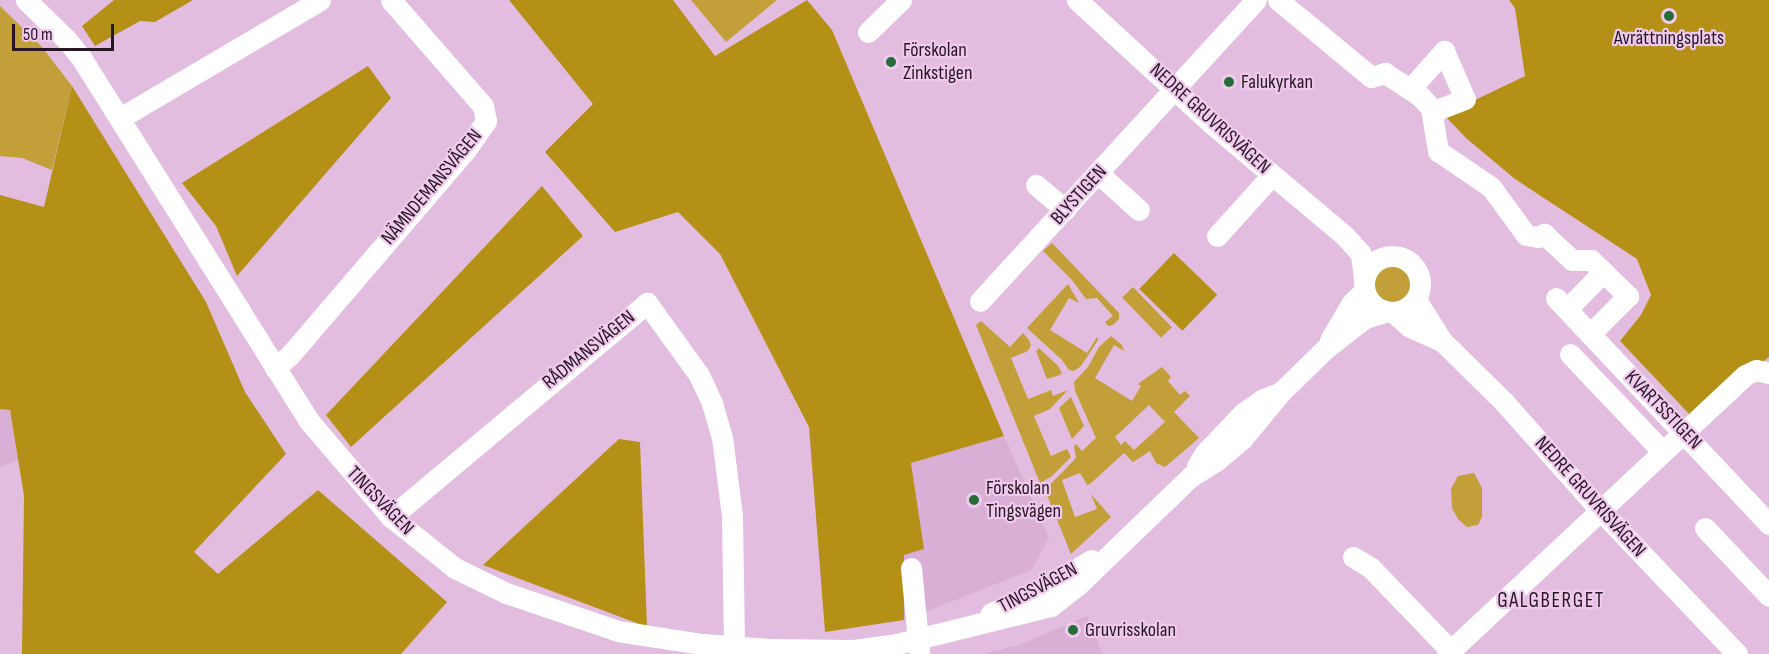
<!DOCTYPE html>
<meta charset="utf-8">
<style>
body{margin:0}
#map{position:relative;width:1769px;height:654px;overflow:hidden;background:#e3bddf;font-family:"Sofia Sans Condensed",sans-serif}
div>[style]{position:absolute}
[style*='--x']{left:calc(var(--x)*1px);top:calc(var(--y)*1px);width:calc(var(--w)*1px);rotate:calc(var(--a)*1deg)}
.built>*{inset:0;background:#daafd6}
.green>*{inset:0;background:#c29f38;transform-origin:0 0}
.round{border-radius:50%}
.forest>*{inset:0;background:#b49017;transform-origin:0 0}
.minor>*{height:21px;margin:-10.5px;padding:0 10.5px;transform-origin:10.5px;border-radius:10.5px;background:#fff}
.minor>.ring{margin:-10.5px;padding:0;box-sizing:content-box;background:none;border:21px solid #fff;border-radius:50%}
.dots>*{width:16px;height:16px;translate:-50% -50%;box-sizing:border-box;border:3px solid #f0caec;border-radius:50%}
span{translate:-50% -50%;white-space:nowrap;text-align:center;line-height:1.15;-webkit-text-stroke:4.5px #f0caec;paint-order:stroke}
.poi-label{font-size:20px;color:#251724}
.left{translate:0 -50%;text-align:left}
.street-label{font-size:20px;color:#251724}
.neighbourhood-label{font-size:21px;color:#251724;letter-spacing:1.5px}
.scale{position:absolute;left:12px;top:24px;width:102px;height:27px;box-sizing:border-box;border:3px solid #251724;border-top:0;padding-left:8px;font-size:18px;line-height:21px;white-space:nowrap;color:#251724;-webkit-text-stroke:4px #f0caec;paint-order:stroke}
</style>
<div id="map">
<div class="built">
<i style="clip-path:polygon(0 409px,10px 410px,18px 461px,0 467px)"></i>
<i style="clip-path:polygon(1004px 436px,1049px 537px,1032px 570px,904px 620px,904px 555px,924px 549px,911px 463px)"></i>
<i style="clip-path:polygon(1087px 616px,1103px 654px,984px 654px,1019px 645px)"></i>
</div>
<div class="green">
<i style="clip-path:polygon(691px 0,777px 0,726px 42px)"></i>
<i style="clip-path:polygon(0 6px,42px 47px,72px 86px,52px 170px,22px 158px,0 156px)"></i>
<i style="clip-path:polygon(1052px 243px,1119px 313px,1119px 319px,1113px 325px,1108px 326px,1105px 322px,1113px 316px,1097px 298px,1086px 299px,1072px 280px,1043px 251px)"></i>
<i class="round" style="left:1371px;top:264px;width:40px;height:40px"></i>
<i style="clip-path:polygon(1068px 284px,1079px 303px,1069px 298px,1050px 330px,1087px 353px,1097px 337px,1098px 340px,1081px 366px,1074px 371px,1069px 370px,1062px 360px,1027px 328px)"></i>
<i style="left:1133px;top:287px;width:56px;height:15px;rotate:46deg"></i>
<i style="clip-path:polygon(981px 321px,1010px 347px,1023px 333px,1029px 340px,1031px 345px,1028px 351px,1011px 358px,1028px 399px,1051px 390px,1053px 396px,1068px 390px,1050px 409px,1034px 416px,1051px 456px,1067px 449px,1071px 457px,1052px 476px,1040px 483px,976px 325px)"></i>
<i style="clip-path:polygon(evenodd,1111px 336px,1122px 345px,1124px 351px,1114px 345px,1095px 378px,1132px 401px,1141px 386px,1138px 384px,1162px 367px,1171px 377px,1168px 381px,1180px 395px,1185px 391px,1190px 396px,1174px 412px,1199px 438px,1165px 467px,1156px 463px,1150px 451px,1133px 462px,1124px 453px,1090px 484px,1087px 485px,1080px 473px,1062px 480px,1075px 517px,1097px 509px,1091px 494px,1111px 517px,1071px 554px,1045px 490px,1076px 458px,1074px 446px,1076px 444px,1082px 451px,1096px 438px,1075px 391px,1074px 382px,1088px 367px,1099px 347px,1111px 336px,1149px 405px,1165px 422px,1134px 450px,1125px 441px,1121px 445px,1115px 437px,1149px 405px)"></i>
<i style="clip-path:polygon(1039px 348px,1058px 366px,1062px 373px,1060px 375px,1047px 379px,1036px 351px)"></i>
<i style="clip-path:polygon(1071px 397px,1084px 426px,1072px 439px,1059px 408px)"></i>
<i style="clip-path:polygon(1474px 473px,1482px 488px,1482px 517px,1478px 525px,1467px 527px,1458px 519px,1452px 508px,1451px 489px,1458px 476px)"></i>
</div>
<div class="forest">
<i style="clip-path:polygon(114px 0,193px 0,155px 22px,140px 21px,95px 46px,82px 26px)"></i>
<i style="clip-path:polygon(509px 0,673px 0,715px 56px,807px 0,832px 30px,1004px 436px,911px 463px,924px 549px,904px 555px,904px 620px,825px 632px,809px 427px,720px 254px,678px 212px,615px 232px,545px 152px,593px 104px)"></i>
<i style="clip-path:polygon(1509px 0,1769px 0,1769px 357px,1693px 418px,1620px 341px,1641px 315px,1651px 295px,1637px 259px,1515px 179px,1466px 138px,1444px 115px,1525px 76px,1515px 8px)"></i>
<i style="clip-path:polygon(368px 66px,391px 98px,237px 276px,216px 226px,182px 183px)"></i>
<i style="clip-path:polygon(72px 86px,206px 302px,245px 392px,286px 454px,194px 552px,218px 574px,318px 490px,447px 602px,401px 654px,22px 654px,24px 496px,10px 410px,0 409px,0 195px,44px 207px)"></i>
<i style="clip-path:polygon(542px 186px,583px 236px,351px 447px,326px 415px)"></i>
<i style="left:1174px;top:253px;width:60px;height:50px;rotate:44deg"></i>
<i style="clip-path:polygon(619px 439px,640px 442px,647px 627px,483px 565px)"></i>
</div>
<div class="minor">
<i style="--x:26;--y:0;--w:56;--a:44.3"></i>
<i style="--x:66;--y:39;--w:26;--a:51"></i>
<i style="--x:82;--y:59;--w:427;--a:57.9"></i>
<i style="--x:309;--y:421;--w:126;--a:49.5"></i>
<i style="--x:391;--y:517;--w:82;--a:38.6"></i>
<i style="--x:455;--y:568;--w:57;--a:26.1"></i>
<i style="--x:506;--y:593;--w:118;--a:18.7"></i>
<i style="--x:618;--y:631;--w:85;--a:8.8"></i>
<i style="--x:702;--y:644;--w:68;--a:4.2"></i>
<i style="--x:770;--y:649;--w:83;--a:0.7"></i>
<i style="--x:853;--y:650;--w:44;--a:-7.8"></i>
<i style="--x:897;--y:644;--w:159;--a:-13.9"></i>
<i style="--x:1051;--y:606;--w:36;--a:-38"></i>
<i style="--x:1079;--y:584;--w:154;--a:-43.9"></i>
<i style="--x:1190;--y:477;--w:31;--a:-32"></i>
<i style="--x:1216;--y:461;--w:34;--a:-40"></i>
<i style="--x:1242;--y:439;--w:61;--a:-50.3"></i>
<i style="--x:1281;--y:392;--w:62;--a:-44.3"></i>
<i style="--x:1325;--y:349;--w:51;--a:-37.8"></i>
<i style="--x:1365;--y:318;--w:21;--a:-17"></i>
<i style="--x:1077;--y:0;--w:183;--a:42.6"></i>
<i style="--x:1212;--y:124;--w:172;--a:40.1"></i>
<i style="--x:1344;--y:235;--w:25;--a:48"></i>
<i style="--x:1361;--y:254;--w:25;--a:83"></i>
<i style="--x:1278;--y:0;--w:121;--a:39.6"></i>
<i style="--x:1371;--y:77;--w:15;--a:-16"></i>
<i style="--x:1385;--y:73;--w:42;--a:33.3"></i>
<i style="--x:1420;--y:96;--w:16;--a:47"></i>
<i style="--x:1431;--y:108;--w:44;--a:80.8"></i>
<i style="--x:1438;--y:151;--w:64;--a:34.2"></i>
<i style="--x:1491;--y:187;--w:59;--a:53.9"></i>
<i style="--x:1526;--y:235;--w:12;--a:9"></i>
<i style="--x:1538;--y:237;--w:7;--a:-27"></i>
<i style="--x:1544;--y:234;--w:38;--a:43"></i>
<i style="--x:1572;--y:260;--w:19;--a:0"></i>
<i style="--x:1591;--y:260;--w:52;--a:44.2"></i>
<i style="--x:1628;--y:296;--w:54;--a:135"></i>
<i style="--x:868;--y:32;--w:46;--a:-44.1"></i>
<i style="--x:1411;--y:88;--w:50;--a:-48.3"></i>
<i style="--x:1444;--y:51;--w:52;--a:66.4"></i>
<i style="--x:1465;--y:99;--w:34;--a:159"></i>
<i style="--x:120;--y:118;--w:232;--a:-30.5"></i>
<i style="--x:1098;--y:173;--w:55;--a:42.1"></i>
<i style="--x:1036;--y:185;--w:38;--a:40"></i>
<i style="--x:1217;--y:236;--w:82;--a:-48"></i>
<i class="ring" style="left:1364px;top:256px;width:35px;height:35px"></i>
<i style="--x:1556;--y:298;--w:311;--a:46.7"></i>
<i style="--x:1416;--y:300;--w:49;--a:57.6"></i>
<i style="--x:1442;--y:341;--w:87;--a:44.5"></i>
<i style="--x:1504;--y:402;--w:144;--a:48.4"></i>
<i style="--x:1600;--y:510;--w:199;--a:46.4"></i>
<i style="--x:980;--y:301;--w:408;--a:-47.5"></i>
<i style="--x:1567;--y:309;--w:52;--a:-45.8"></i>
<i style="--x:1394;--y:313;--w:21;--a:41"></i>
<i style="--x:1410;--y:327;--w:35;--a:24"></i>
<i style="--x:1330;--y:340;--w:42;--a:-59.7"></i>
<i style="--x:1351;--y:304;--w:18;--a:-45"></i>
<i style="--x:1570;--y:354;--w:134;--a:46.5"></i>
<i style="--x:275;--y:368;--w:20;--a:-41"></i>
<i style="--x:290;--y:355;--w:269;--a:-49.4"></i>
<i style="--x:465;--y:151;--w:37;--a:-55"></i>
<i style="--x:486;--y:121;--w:15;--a:-101"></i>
<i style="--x:483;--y:106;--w:140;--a:-131"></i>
<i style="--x:1197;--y:466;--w:15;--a:-58"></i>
<i style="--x:1205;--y:453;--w:55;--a:-46.5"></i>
<i style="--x:1243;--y:413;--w:24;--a:-35"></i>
<i style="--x:1263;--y:399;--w:15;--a:-20"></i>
<i style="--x:391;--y:517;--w:334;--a:-39.9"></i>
<i style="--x:647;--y:303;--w:89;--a:54.2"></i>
<i style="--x:699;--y:375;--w:31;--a:65"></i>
<i style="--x:712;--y:403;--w:35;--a:74"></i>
<i style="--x:722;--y:437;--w:80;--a:82.8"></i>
<i style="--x:732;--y:516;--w:129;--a:89.1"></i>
<i style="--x:1705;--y:528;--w:93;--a:46.7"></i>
<i style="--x:1353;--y:557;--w:21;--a:31"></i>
<i style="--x:1371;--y:568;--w:114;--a:46.1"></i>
<i style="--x:911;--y:568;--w:83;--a:84.5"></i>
<i style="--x:991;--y:613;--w:63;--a:-24.5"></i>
<i style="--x:1048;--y:587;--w:51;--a:-32.1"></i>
<i style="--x:1447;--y:654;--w:408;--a:-43.1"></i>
<i style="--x:1745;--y:375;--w:12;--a:-24"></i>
<i style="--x:1756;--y:370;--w:13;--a:13"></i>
</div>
<div class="dots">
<i style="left:1669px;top:16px;background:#256c39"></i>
<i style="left:891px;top:62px;background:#256c39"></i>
<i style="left:1229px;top:82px;background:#256c39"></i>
<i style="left:974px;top:500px;background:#256c39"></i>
<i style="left:1073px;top:630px;background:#256c39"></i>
</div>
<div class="poi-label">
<span style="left:1669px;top:38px">Avrättningsplats</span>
<span class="left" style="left:903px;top:62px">Förskolan<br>Zinkstigen</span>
<span class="left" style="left:1241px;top:82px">Falukyrkan</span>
<span class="left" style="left:986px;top:500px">Förskolan<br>Tingsvägen</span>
<span class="left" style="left:1085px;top:630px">Gruvrisskolan</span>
</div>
<div class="street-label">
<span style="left:1210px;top:119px;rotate:42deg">NEDRE GRUVRISVÄGEN</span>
<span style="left:432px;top:187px;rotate:-50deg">NÄMNDEMANSVÄGEN</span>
<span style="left:1079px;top:195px;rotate:-48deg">BLYSTIGEN</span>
<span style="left:589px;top:350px;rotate:-39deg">RÅDMANSVÄGEN</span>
<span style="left:1663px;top:410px;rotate:46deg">KVARTSSTIGEN</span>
<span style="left:1590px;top:497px;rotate:48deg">NEDRE GRUVRISVÄGEN</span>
<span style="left:380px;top:501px;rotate:46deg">TINGSVÄGEN</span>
<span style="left:1038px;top:588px;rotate:-28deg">TINGSVÄGEN</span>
</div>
<div class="neighbourhood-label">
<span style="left:1551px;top:601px">GALGBERGET</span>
</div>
<div class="scale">50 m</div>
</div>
